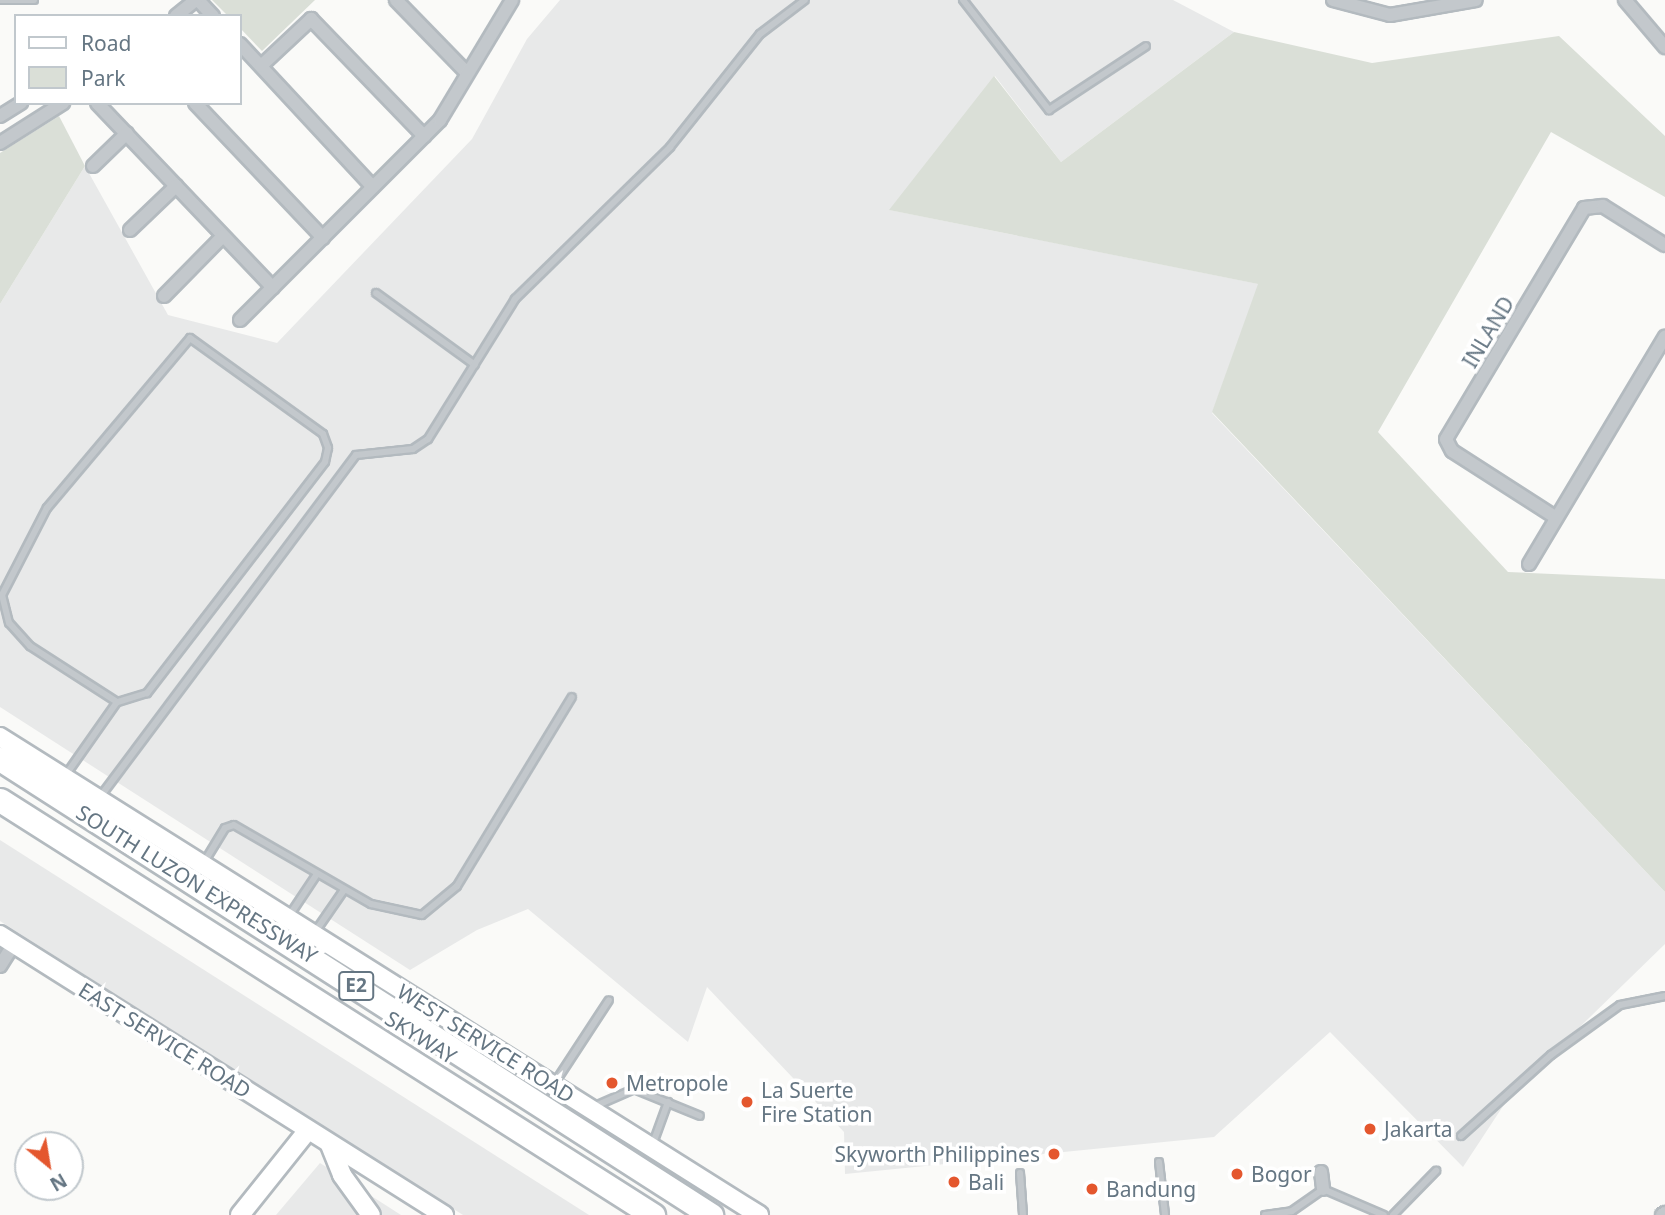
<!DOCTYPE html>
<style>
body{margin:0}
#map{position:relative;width:1665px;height:1215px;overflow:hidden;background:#fafaf8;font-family:"Noto Sans",sans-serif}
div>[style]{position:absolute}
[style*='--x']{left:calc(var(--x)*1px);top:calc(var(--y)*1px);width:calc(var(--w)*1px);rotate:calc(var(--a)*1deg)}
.built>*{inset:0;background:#e8e9e9}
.green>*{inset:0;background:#dadfd7}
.roads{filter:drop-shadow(2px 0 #b3babf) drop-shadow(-2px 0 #b3babf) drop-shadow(0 2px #b3babf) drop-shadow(0 -2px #b3babf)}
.service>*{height:6px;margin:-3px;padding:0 3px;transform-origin:3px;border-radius:3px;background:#c3c8cc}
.minor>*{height:12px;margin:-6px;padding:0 6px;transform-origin:6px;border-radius:6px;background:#c3c8cc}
.secondary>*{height:18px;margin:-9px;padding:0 9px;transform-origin:9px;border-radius:9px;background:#fff}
.motorway>*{height:23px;margin:-11.5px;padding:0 11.5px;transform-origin:11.5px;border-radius:11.5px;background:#fff}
.dots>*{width:19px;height:19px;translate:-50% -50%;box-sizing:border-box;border:4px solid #fff;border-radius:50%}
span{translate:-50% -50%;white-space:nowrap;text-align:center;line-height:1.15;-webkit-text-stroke:7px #fff;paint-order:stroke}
.shield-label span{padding:2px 5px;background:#fff;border:2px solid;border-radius:5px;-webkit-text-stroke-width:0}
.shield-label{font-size:19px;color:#657683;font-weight:700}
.street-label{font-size:21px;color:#657683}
.poi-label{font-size:21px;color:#657683}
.left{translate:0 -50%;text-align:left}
.right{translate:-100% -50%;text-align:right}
.legend{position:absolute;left:14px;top:14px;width:228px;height:91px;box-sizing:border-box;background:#fff;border:2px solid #c1c8cd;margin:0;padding:9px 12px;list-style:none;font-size:21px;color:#657683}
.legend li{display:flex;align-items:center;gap:14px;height:35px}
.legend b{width:35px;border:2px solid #c1c8cd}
.north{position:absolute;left:14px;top:1131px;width:70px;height:70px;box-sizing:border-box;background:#fff;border:2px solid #c1c8cd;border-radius:50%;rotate:150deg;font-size:19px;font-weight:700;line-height:28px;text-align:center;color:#657683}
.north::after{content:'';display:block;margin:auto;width:24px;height:32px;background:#e4572e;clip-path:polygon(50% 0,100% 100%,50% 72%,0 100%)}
</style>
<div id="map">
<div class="built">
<i style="clip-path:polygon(560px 0,1173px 0,1234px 32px,1061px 162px,995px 76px,890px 210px,1259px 284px,1212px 413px,1665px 892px,1665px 944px,1511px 1094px,1463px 1167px,1330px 1032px,1214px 1137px,845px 1174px,844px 1132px,707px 987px,688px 1042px,528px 909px,477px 930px,410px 970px,0 707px,0 304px,85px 166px,168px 315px,277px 343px,472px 139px,527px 39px)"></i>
<i style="clip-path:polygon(0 840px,589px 1215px,463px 1215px,0 921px)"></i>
<i style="clip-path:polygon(320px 1163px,401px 1215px,276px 1215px)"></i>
</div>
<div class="green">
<i style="clip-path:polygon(212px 0,315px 0,262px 51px,240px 28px,240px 16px,228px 16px)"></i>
<i style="clip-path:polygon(1234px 32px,1372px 63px,1559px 36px,1665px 136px,1665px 197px,1551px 132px,1378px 432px,1508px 572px,1665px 579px,1665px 892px,1212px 412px,1258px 284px,889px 210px,994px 76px,1061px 162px)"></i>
<i style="clip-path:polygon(59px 116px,85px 166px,0 304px,0 153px)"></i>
</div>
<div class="roads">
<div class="service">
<i style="--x:0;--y:0;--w:34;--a:0"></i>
<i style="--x:963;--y:0;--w:140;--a:52"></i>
<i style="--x:1049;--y:110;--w:116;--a:-33.4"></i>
<i style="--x:376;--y:293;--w:122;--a:36"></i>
<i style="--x:190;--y:338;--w:164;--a:35.8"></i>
<i style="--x:323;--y:434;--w:15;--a:70"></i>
<i style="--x:328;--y:448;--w:14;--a:102"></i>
<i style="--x:325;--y:462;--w:292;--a:127.6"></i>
<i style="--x:147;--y:693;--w:31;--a:163"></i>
<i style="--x:117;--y:702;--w:103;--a:-147.2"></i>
<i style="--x:30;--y:646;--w:31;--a:-132"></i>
<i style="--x:9;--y:623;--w:29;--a:-104"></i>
<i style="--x:2;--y:595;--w:98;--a:-62.7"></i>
<i style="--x:47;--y:508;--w:222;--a:-49.9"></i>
<i style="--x:65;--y:776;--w:90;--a:-54.9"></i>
<i style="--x:100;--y:797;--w:427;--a:-53.2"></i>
<i style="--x:356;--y:455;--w:57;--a:-6"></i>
<i style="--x:413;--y:449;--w:18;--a:-34"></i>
<i style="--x:428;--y:439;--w:165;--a:-58.1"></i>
<i style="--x:515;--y:299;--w:217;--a:-44.4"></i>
<i style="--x:670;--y:147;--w:144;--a:-51.5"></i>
<i style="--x:760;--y:34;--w:56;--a:-37.1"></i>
<i style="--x:203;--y:864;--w:42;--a:-58.6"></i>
<i style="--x:225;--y:828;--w:9;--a:-18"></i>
<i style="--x:234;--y:825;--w:158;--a:30"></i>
<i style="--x:371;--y:904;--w:52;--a:12.2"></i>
<i style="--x:422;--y:915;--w:45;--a:-39.6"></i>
<i style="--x:457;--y:886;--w:221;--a:-58.7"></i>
<i style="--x:289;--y:916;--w:50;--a:-56.3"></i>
<i style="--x:315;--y:932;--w:51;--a:-55.4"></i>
<i style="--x:554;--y:1084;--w:100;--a:-56.8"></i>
<i style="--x:593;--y:1107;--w:45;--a:-23.7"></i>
<i style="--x:634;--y:1089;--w:71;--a:22.2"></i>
<i style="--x:1461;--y:1136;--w:121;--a:-42"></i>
<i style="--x:1551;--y:1055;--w:85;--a:-35.9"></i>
<i style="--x:1620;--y:1005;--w:46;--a:-11.3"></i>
<i style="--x:652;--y:1146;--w:47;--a:-70"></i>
<i style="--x:1159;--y:1162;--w:53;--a:83.5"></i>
<i style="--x:1020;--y:1173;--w:42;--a:85.9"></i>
<i style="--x:1265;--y:1215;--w:27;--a:-8"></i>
<i style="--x:1292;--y:1211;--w:38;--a:-35"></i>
<i style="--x:1323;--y:1189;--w:66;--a:23.1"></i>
<i style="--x:1393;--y:1215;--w:62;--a:-45.7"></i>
</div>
<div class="minor">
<i style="--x:198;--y:0;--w:22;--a:47"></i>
<i style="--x:396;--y:0;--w:100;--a:45.8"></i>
<i style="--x:1333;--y:0;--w:59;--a:14.7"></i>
<i style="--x:1390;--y:15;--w:87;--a:-9.9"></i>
<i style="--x:1625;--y:0;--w:62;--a:49.6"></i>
<i style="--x:176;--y:16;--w:26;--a:-39"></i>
<i style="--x:240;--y:44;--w:195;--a:47.1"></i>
<i style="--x:261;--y:66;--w:69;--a:-43.2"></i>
<i style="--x:311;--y:19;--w:163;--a:46"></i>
<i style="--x:97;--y:103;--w:255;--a:46.4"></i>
<i style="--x:195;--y:103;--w:186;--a:46.5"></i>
<i style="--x:0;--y:116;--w:25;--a:-32"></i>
<i style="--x:0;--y:143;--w:75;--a:-32.4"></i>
<i style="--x:93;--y:166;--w:47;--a:-44.1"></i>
<i style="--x:130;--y:230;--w:64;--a:-43.7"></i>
<i style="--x:164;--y:296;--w:84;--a:-45.5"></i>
<i style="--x:240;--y:320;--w:283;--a:-45"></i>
<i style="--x:440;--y:120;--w:140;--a:-59"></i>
<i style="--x:1555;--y:517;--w:122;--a:-147.3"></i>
<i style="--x:1452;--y:451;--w:13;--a:-117"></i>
<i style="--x:1446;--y:439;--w:269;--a:-59.1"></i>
<i style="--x:1584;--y:208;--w:19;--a:-6"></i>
<i style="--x:1603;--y:206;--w:73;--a:32.2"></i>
<i style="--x:1529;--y:564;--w:265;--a:-59.1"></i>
<i style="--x:0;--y:966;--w:26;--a:-58"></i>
<i style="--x:1321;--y:1172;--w:17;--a:83"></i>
<i style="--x:1662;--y:1215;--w:4;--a:-34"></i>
</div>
<div class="secondary">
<i style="--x:0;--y:737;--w:897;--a:32.2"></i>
<i style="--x:0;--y:935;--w:525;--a:32.24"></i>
<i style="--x:330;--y:1145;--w:32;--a:68"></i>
<i style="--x:342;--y:1175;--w:49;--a:54.1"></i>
<i style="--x:240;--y:1215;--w:109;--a:-51.3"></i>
</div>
<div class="motorway">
<i style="--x:0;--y:759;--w:845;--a:32.67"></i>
<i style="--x:0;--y:800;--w:774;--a:32.44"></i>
</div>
</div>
<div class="dots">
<i style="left:612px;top:1083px;background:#e4572e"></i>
<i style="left:747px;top:1102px;background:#e4572e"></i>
<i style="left:1370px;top:1129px;background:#e4572e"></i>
<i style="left:1054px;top:1154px;background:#e4572e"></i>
<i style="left:1237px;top:1174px;background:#e4572e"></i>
<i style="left:954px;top:1182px;background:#e4572e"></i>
<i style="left:1092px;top:1189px;background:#e4572e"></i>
</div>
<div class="shield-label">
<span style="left:356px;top:986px">E2</span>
</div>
<div class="street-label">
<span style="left:1488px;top:332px;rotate:-59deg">INLAND</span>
<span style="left:197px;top:884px;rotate:32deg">SOUTH LUZON EXPRESSWAY</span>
<span style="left:421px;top:1037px;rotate:32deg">SKYWAY</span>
<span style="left:165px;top:1040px;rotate:32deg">EAST SERVICE ROAD</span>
<span style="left:486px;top:1043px;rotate:32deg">WEST SERVICE ROAD</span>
</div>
<div class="poi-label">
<span class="left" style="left:626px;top:1083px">Metropole</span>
<span class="left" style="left:761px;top:1102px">La Suerte<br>Fire Station</span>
<span class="left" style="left:1384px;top:1129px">Jakarta</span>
<span class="right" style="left:1040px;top:1154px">Skyworth Philippines</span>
<span class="left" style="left:1251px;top:1174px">Bogor</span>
<span class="left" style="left:968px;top:1182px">Bali</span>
<span class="left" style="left:1106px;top:1189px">Bandung</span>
</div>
<ul class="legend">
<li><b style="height:9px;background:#fff"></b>Road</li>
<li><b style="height:19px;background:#dadfd7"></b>Park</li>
</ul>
<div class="north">N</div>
</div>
